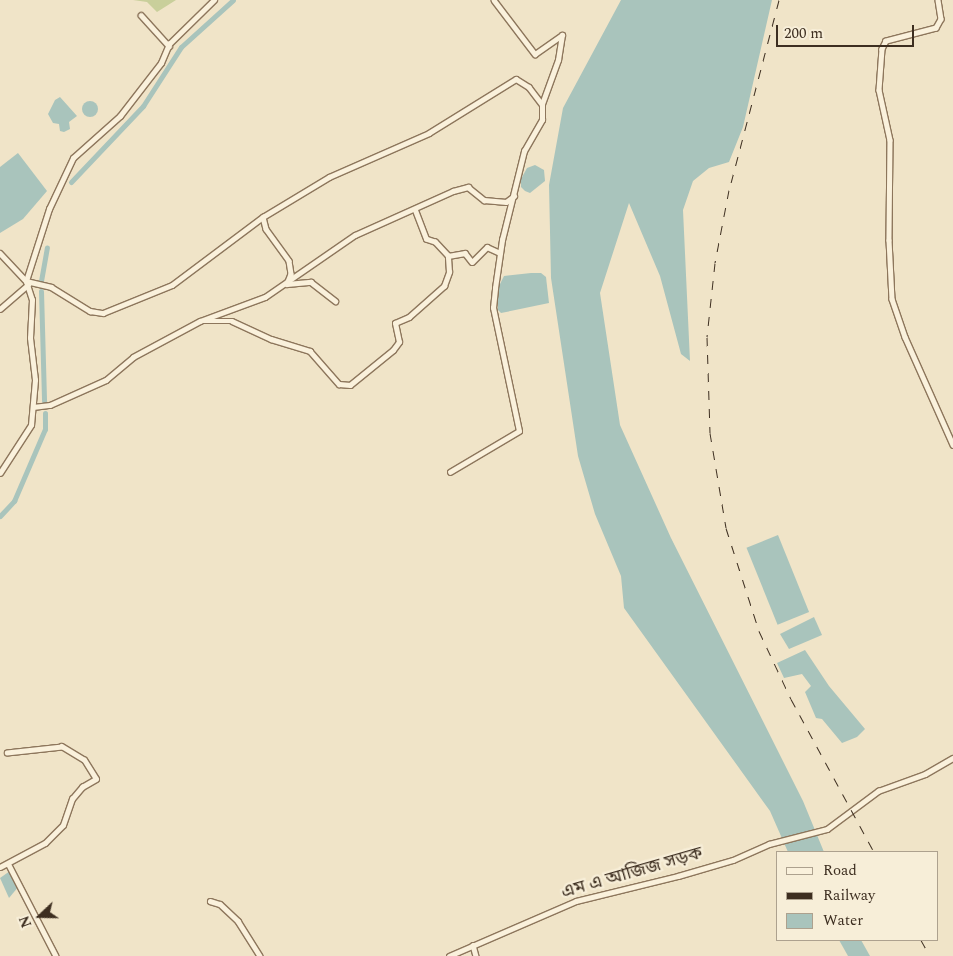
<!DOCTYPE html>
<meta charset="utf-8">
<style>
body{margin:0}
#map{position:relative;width:953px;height:956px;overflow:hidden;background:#f0e4c8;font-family:Spectral,"Noto Sans Bengali",serif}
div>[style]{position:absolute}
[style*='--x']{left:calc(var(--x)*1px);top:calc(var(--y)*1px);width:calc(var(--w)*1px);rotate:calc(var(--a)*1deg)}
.green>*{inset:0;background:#c9cf9b}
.water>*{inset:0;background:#a9c4bc;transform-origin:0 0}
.round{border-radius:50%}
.canal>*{height:5px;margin:-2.5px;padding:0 2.5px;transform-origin:2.5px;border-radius:2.5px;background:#a9c4bc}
.roads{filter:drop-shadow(1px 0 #8d765c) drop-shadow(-1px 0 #8d765c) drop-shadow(0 1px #8d765c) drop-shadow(0 -1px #8d765c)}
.street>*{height:4.5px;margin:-2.25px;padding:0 2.25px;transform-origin:2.25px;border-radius:2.25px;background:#faf1dc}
.rail>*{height:1px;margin-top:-0.5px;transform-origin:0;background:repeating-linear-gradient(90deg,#3d2e20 0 9px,transparent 0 18px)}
span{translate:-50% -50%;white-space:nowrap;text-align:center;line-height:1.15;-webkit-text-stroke:4.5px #f7eed8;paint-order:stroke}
.street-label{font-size:18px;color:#3d2e20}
.legend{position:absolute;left:776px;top:851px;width:162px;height:90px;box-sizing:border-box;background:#f7eed8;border:1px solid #ada18e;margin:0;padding:6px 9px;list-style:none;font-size:15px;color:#3d2e20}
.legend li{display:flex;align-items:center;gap:10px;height:25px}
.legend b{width:25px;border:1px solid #ada18e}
.north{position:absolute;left:15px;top:891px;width:50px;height:50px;-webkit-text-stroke:4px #f7eed8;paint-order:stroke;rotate:249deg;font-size:14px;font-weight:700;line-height:20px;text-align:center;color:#3d2e20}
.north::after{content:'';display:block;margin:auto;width:18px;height:22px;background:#3d2e20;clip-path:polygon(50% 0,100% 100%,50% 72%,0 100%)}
.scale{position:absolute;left:776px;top:25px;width:138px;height:22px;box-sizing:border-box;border:2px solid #3d2e20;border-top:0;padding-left:6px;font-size:15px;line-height:18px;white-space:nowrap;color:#3d2e20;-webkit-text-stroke:4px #f7eed8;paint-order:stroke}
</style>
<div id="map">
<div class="green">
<i style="clip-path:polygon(133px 0,176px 0,157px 12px,147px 2px)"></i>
</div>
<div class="water">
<i style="clip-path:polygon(621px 0,772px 0,743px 127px,729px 162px,709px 168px,693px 181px,683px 210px,690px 361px,681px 354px,660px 276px,629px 203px,600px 293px,620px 425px,671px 538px,803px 801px,824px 852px,788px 852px,770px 811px,624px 608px,621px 576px,595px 514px,578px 456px,551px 278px,549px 185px,563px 108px)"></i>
<i style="clip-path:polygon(60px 97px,77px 116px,69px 122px,70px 129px,64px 132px,60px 131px,59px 124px,53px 123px,48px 114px,55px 100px)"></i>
<i class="round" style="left:82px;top:101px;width:16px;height:16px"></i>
<i style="clip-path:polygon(18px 153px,47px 191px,23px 219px,0 233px,0 167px)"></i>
<i style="clip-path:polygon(535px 165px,544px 170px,545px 181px,530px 193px,525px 191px,521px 187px,521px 179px,527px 168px)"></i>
<i style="clip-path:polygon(531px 273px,541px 273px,546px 277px,549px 303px,501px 313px,498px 310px,497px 290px,504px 276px)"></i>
<i style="left:778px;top:535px;width:83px;height:34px;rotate:68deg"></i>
<i style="clip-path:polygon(814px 617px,822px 635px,789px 649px,780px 634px)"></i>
<i style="clip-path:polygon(805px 650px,829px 686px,865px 729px,857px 737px,842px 743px,822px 719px,816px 718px,805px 692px,811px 686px,802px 674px,784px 678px,777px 663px)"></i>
<i style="clip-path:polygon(10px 871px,19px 886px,9px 898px,0 878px)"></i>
<i style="clip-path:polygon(839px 940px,861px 940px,870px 956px,848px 956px)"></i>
</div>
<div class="canal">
<i style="--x:71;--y:182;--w:105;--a:-46.5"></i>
<i style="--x:143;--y:106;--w:70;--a:-57.2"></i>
<i style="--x:181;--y:47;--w:70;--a:-42.1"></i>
<i style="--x:41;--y:281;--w:34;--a:-80"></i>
<i style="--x:41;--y:291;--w:110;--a:88.4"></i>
<i style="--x:0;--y:516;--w:21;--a:-47"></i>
<i style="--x:14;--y:501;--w:78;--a:-66.7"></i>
<i style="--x:45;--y:429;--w:16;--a:-90"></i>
</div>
<div class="roads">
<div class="street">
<i style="--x:494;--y:0;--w:68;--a:52.8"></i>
<i style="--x:535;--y:54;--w:33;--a:-35"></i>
<i style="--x:938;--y:0;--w:19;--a:81"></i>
<i style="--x:941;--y:19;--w:10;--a:119"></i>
<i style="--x:936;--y:28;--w:52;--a:165.4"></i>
<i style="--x:886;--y:41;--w:9;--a:117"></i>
<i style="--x:882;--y:49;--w:41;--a:94.2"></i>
<i style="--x:879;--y:90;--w:51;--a:77.6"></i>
<i style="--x:890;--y:140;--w:100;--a:90.6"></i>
<i style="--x:889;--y:240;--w:59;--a:87.1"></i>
<i style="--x:892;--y:299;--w:40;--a:71.1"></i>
<i style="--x:905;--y:337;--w:118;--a:66"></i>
<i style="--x:141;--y:15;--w:42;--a:47.9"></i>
<i style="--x:263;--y:217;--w:12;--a:76"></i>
<i style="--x:266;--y:229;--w:39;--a:54"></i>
<i style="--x:289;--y:261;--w:13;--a:81"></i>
<i style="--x:291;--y:274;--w:11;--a:112"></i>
<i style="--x:287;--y:284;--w:24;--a:-5"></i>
<i style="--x:311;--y:282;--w:31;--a:38"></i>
<i style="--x:0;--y:253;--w:38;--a:47"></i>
<i style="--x:26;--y:281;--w:26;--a:13"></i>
<i style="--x:51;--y:287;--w:46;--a:31.6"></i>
<i style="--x:90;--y:311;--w:13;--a:9"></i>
<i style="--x:103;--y:313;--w:74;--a:-22.1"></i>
<i style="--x:172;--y:285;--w:114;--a:-36.8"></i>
<i style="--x:263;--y:217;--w:77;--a:-31.2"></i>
<i style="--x:329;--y:177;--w:109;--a:-23.7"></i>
<i style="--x:429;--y:133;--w:102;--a:-31.8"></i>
<i style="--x:516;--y:79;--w:15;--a:32"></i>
<i style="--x:529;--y:87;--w:21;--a:53"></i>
<i style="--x:448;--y:256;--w:17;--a:-10"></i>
<i style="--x:465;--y:253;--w:11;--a:52"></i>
<i style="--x:472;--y:262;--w:21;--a:-45"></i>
<i style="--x:487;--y:247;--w:14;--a:25"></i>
<i style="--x:0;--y:309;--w:37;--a:-41"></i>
<i style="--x:202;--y:321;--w:30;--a:0"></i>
<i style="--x:232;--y:321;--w:43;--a:24.8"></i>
<i style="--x:271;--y:339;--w:41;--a:17.1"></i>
<i style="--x:310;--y:351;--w:44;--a:48.7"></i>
<i style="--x:339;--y:384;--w:11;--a:5"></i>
<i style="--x:350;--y:385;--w:55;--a:-39.1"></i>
<i style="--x:393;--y:350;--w:10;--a:-53"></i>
<i style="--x:399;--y:342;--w:19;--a:-102"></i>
<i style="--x:395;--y:323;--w:15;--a:-23"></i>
<i style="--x:409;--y:317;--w:47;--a:-41.5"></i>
<i style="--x:444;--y:286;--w:15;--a:-70"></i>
<i style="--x:449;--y:272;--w:16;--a:-94"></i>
<i style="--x:448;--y:256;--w:19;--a:-133"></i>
<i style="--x:435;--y:242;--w:9;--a:-162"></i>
<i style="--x:426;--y:239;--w:31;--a:-111"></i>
<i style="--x:33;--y:407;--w:17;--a:-7"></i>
<i style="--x:50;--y:405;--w:61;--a:-24.1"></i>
<i style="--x:106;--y:380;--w:35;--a:-40"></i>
<i style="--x:133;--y:357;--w:76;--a:-28.2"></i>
<i style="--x:200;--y:321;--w:69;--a:-20.3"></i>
<i style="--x:265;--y:297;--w:109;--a:-34.6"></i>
<i style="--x:355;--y:235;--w:107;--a:-24.2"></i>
<i style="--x:453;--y:191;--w:16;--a:-15"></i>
<i style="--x:468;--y:187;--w:21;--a:39"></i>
<i style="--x:484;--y:200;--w:22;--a:5"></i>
<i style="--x:506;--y:202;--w:10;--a:-37"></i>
<i style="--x:450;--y:472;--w:80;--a:-30.7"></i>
<i style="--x:519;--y:431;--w:126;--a:-101.9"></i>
<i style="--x:493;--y:308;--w:20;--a:-84"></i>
<i style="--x:495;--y:288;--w:49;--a:-81.7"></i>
<i style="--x:502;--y:240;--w:92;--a:-76.1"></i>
<i style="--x:524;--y:151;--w:36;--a:-60"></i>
<i style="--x:542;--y:120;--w:16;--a:-90"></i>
<i style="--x:542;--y:104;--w:47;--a:-70"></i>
<i style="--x:558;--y:60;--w:25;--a:-81"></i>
<i style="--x:0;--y:473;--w:57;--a:-57.1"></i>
<i style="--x:31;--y:425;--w:45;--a:-84.9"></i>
<i style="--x:35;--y:380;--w:42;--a:-96.8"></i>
<i style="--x:30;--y:338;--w:38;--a:-87"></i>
<i style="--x:32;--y:300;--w:20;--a:-108"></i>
<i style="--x:26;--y:281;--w:76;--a:-72.3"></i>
<i style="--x:49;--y:209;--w:56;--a:-64.8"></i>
<i style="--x:73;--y:158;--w:63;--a:-41.8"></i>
<i style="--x:120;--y:116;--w:67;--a:-52.3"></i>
<i style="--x:161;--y:63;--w:21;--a:-67"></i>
<i style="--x:169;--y:44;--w:63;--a:-44.4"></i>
<i style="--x:9;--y:865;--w:102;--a:62.7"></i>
<i style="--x:0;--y:867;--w:51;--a:-28.1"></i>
<i style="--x:45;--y:843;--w:25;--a:-45"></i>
<i style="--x:63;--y:825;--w:28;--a:-71"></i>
<i style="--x:72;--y:799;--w:16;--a:-50"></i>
<i style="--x:82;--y:787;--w:16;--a:-30"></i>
<i style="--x:96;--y:779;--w:22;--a:-122"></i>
<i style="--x:84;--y:760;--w:26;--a:-149"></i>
<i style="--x:62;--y:747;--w:55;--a:173.8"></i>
<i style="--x:210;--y:901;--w:10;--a:17"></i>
<i style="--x:220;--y:904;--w:25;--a:43"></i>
<i style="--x:238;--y:921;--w:41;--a:57.8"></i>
<i style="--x:473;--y:945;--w:11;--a:75"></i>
<i style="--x:449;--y:956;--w:138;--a:-23.4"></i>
<i style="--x:576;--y:901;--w:105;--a:-13.8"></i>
<i style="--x:678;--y:876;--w:57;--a:-16.2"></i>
<i style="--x:733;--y:860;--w:39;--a:-24"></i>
<i style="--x:769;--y:844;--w:60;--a:-14.5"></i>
<i style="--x:827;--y:829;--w:64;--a:-36.7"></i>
<i style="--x:878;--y:791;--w:50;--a:-19.9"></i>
<i style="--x:925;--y:774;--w:32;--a:-30"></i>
</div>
</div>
<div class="rail">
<i style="--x:779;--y:0;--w:196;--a:104.7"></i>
<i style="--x:729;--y:190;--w:74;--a:100.9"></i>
<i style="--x:715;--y:263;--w:74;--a:96.2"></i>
<i style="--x:707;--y:337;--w:96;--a:88.2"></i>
<i style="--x:710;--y:433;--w:96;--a:80.4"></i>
<i style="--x:726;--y:528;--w:108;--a:72.2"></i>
<i style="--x:759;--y:631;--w:75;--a:64.8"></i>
<i style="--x:791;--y:699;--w:174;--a:61.5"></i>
<i style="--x:921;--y:940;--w:18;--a:61"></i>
</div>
<div class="street-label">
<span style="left:632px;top:873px;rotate:-16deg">এম এ আজিজ সড়ক</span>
</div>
<ul class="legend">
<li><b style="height:6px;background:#faf1dc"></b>Road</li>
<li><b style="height:6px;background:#3d2e20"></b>Railway</li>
<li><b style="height:14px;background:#a9c4bc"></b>Water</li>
</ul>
<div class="north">N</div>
<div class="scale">200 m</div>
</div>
